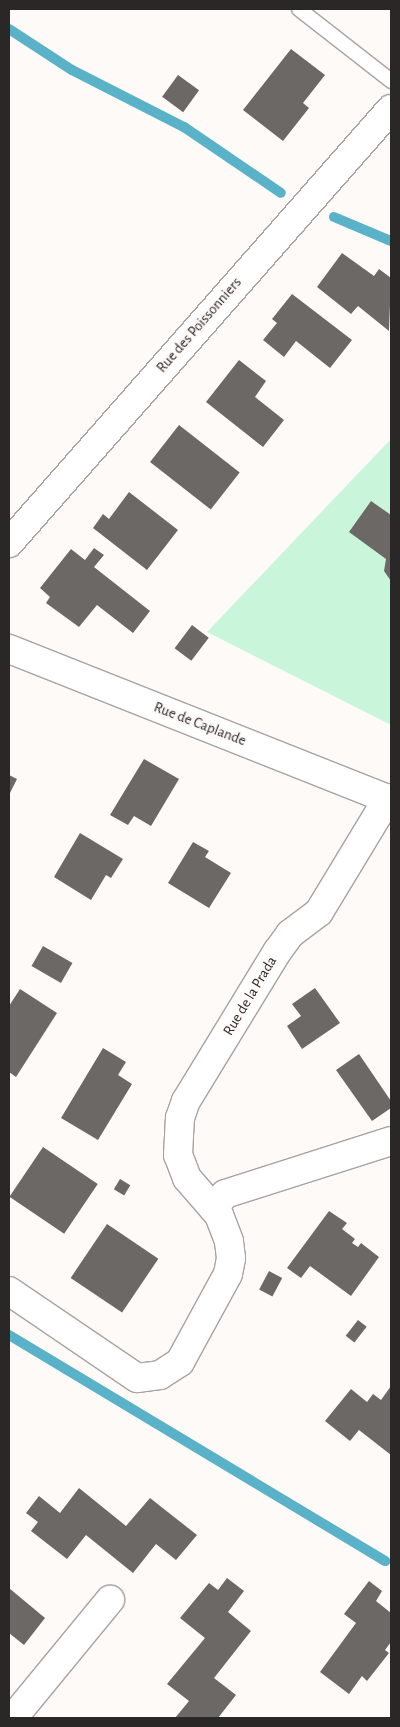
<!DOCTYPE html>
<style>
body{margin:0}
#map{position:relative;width:400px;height:1727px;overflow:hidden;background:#fefaf7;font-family:"Alegreya Sans",sans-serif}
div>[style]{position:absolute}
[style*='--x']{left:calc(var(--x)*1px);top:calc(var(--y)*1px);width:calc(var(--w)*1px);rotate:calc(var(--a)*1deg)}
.green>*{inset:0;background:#c9f5db}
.stream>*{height:10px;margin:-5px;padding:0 5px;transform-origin:5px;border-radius:5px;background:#59b2c7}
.building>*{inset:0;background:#6c6866;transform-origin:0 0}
.roads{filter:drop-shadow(1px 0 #a8a3a1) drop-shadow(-1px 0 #a8a3a1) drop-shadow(0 1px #a8a3a1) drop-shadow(0 -1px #a8a3a1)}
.lane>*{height:14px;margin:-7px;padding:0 7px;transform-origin:7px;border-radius:7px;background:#fff}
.street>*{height:28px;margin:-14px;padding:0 14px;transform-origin:14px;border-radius:14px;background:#fff}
span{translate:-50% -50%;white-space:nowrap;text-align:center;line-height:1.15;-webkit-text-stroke:5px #fefaf7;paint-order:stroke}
.street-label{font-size:15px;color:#2a2827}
.frame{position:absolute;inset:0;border:10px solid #2a2827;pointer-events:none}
</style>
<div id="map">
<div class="green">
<i style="clip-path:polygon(391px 439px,391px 725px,207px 632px)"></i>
</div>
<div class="stream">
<i style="--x:9;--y:29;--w:75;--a:33.1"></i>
<i style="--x:72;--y:70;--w:126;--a:27"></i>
<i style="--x:184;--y:127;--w:117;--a:34.2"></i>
<i style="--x:334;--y:217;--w:62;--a:22.8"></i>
<i style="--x:9;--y:1335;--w:439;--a:31"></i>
</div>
<div class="building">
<i style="clip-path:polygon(291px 49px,325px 75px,303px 103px,309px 108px,283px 141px,243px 110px)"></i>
<i style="left:178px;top:75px;width:26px;height:27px;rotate:36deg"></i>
<i style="clip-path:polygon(342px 253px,374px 276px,379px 269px,391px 278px,389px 331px,358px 306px,351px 314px,317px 287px)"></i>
<i style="clip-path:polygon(292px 294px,352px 340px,330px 368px,296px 341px,284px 357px,263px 340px,277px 323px,272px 319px)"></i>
<i style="clip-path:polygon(239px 360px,266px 381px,255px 397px,284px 420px,263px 447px,206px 402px)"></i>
<i style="left:179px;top:425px;width:77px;height:47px;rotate:38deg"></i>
<i style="clip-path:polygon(129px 492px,178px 530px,147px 570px,93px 528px,103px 514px,109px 519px)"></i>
<i style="clip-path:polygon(371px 501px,391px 515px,391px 581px,384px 571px,386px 559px,349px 532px)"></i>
<i style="clip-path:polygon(94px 548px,104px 555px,94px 567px,150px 611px,133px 633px,97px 605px,79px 627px,46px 603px,50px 597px,40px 588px,71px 549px,85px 560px)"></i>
<i style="left:192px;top:625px;width:21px;height:29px;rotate:37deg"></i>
<i style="clip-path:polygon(144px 759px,179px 779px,151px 826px,134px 816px,128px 825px,110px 815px)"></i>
<i style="clip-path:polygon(9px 775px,17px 779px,9px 795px)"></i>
<i style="clip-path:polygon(80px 833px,123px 859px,111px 878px,106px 875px,91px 900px,54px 877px)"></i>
<i style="clip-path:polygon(193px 842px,209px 851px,205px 857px,231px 873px,209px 908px,168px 883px)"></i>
<i style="left:43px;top:946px;width:34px;height:23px;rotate:30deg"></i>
<i style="clip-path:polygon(315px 988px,340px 1023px,302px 1049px,287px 1026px,301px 1016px,292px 1004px)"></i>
<i style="clip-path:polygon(20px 989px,57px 1013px,16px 1077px,9px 1072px,9px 1006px)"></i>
<i style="clip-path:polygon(103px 1048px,126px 1062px,118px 1075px,132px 1084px,98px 1140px,61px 1118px)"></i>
<i style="clip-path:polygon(359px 1054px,391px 1101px,391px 1108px,372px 1121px,336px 1070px)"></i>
<i style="left:43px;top:1147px;width:66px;height:60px;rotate:34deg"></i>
<i style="left:120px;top:1179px;width:12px;height:12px;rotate:31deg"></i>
<i style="clip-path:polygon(329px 1211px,347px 1223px,342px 1229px,355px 1239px,352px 1243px,358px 1247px,361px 1243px,379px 1257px,351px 1296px,310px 1266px,301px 1278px,287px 1268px)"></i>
<i style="left:107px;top:1224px;width:62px;height:65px;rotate:34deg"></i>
<i style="left:269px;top:1271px;width:15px;height:21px;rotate:28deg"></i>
<i style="left:358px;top:1320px;width:11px;height:20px;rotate:38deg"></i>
<i style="clip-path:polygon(391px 1386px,391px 1455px,359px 1430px,350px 1441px,325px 1421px,351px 1389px,367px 1402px,373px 1394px,381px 1400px)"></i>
<i style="clip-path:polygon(79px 1488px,126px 1526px,150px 1498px,197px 1535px,176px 1560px,156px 1544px,133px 1573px,86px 1535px,67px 1559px,31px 1531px,38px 1522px,26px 1513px,39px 1496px,60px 1513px)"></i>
<i style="clip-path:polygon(227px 1578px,244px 1591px,228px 1612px,251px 1631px,214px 1678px,236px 1695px,218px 1718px,175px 1718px,189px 1701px,167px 1684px,205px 1638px,180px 1618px,209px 1583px,218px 1590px)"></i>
<i style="clip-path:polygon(369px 1581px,382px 1591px,376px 1601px,391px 1613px,391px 1642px,385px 1650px,389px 1653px,367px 1681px,362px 1676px,349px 1694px,320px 1672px,356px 1623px,344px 1614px)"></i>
<i style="clip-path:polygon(9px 1588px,45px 1618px,24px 1645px,9px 1633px)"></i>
</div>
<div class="roads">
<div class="lane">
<i style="--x:299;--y:9;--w:117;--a:38"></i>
</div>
<div class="street">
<i style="--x:9;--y:543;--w:578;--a:-48.65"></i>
<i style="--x:9;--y:649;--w:411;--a:21.6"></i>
<i style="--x:213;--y:1208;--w:18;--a:-49"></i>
<i style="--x:225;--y:1194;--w:174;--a:-17.7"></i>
<i style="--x:9;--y:1291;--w:155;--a:34.2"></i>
<i style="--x:137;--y:1378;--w:23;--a:-7"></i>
<i style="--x:160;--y:1375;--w:24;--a:-33"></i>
<i style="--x:180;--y:1362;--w:100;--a:-61.4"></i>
<i style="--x:228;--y:1274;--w:16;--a:-79"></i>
<i style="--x:231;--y:1258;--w:17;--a:-97"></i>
<i style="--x:229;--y:1241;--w:28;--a:-111"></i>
<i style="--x:219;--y:1215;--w:49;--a:-130.9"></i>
<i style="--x:187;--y:1178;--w:25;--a:-111"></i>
<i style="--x:178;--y:1155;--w:37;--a:-87"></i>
<i style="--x:180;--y:1118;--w:18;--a:-71"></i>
<i style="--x:186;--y:1101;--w:175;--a:-58.6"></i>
<i style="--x:277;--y:952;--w:22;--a:-54"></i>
<i style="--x:290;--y:934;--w:36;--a:-37"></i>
<i style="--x:319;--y:912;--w:133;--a:-58.8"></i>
<i style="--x:13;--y:1718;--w:153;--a:-50.6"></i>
</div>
</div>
<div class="street-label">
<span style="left:199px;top:325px;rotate:-49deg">Rue des Poissonniers</span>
<span style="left:200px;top:724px;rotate:21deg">Rue de Caplande</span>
<span style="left:250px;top:996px;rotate:-59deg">Rue de la Prada</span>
</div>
<div class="frame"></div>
</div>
